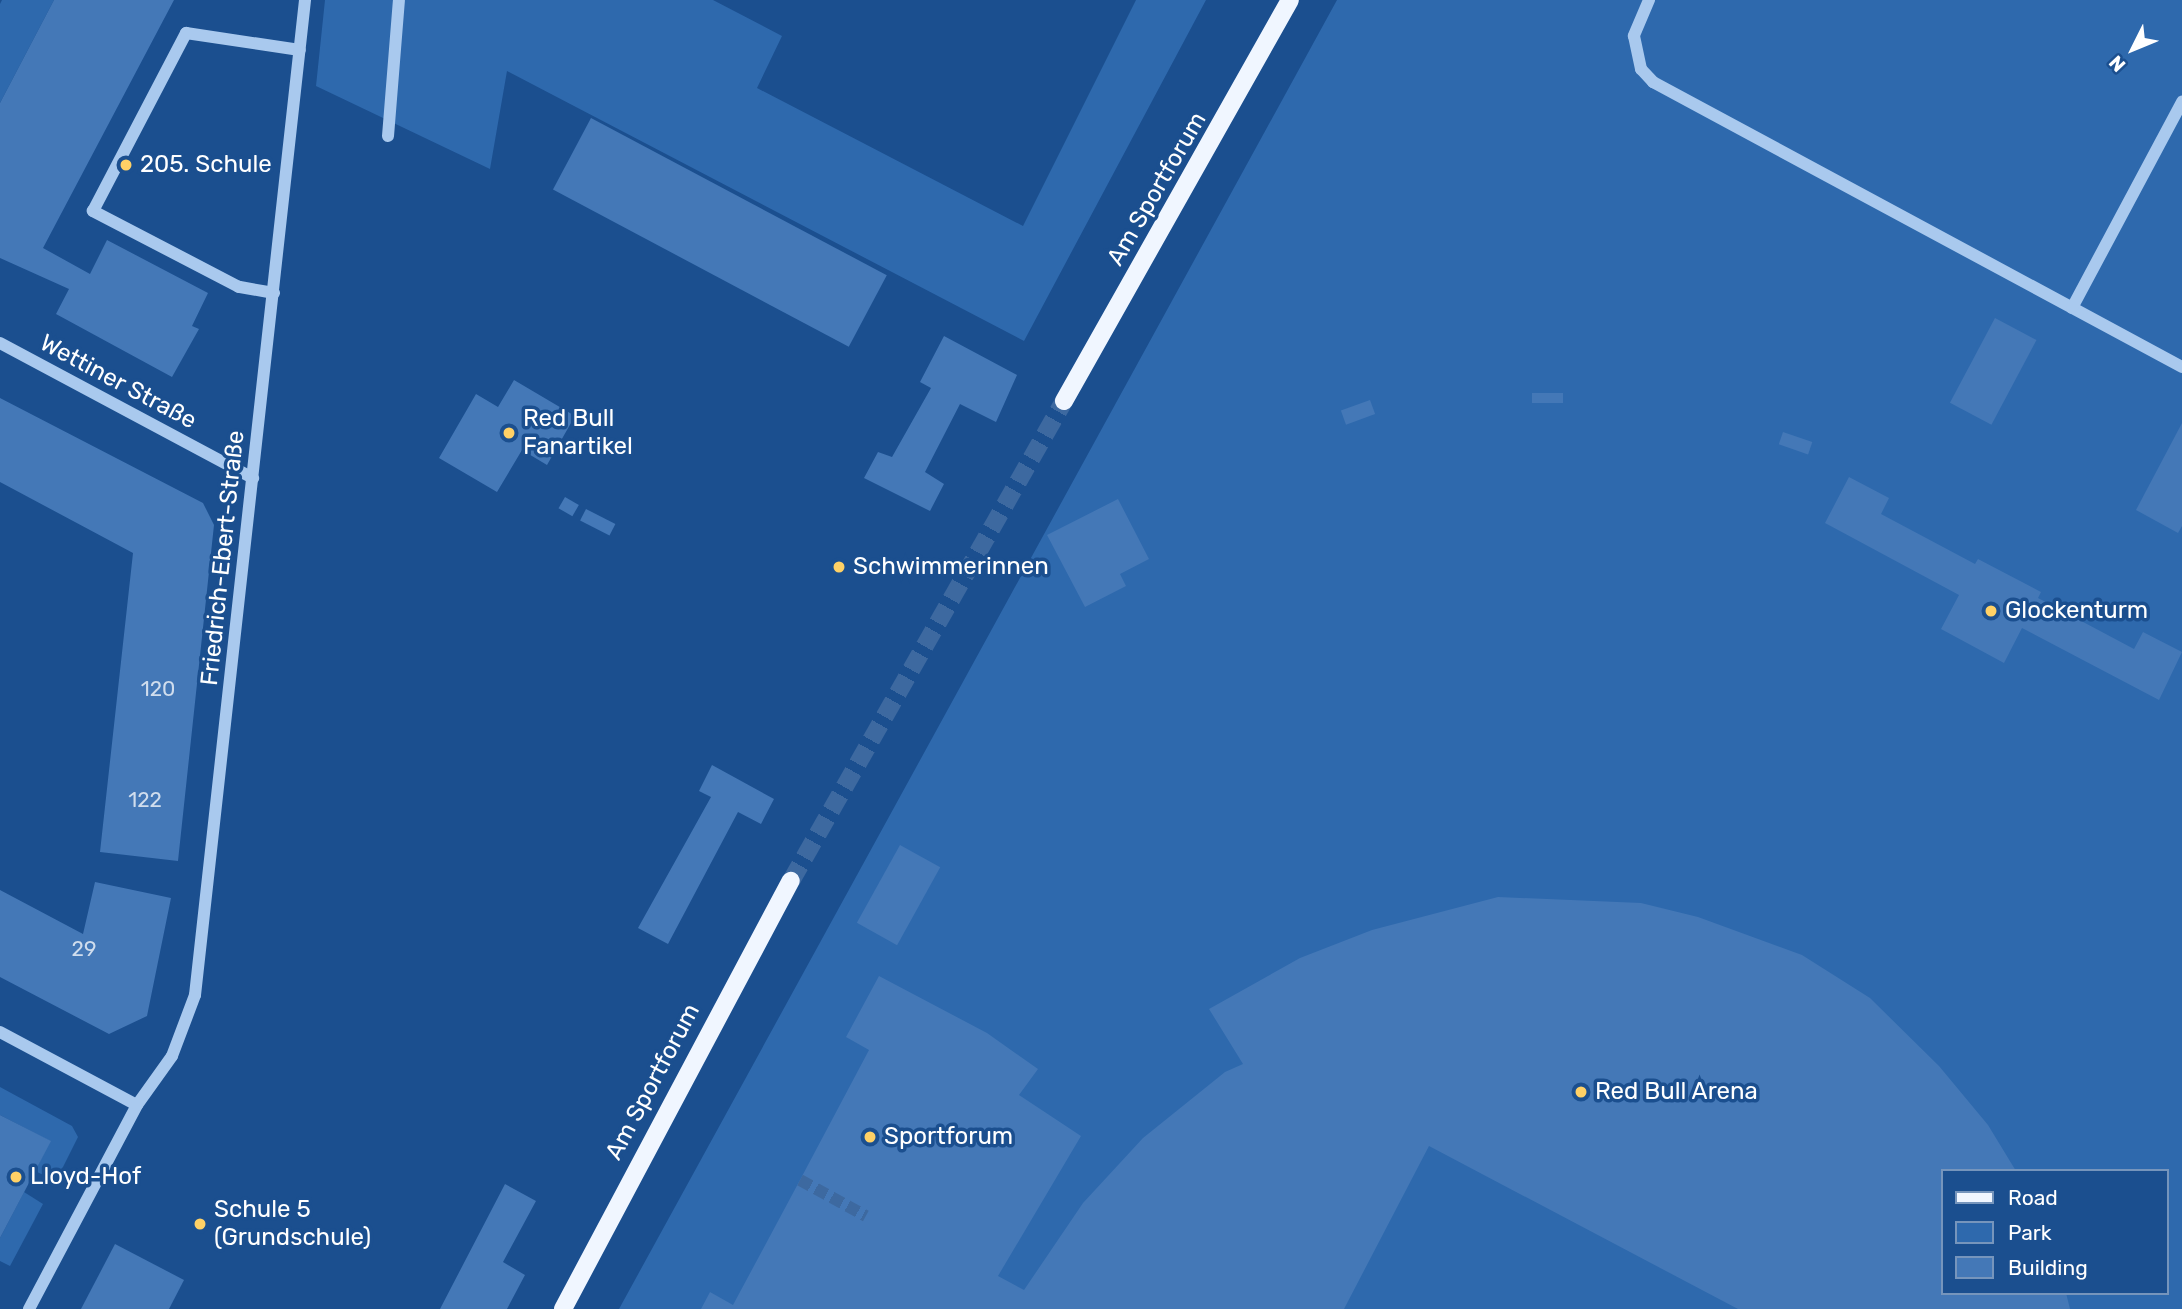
<!DOCTYPE html>
<meta charset="utf-8">
<style>
body{margin:0}
#map{position:relative;width:2182px;height:1309px;overflow:hidden;background:#1b4f8f;font-family:Rubik,sans-serif}
div>[style]{position:absolute}
[style*='--x']{left:calc(var(--x)*1px);top:calc(var(--y)*1px);width:calc(var(--w)*1px);rotate:calc(var(--a)*1deg)}
.green>*{inset:0;background:#2e69ad}
.building>*{inset:0;background:#4478b7;transform-origin:0 0}
.minor-tunnel>*{height:12px;margin-top:-6px;transform-origin:0;background:repeating-linear-gradient(90deg,#3d69a0 0 12px,transparent 0 18px)}
.major-tunnel>*{height:18px;margin-top:-9px;transform-origin:0;background:repeating-linear-gradient(90deg,#3d69a0 0 18px,transparent 0 27px)}
.minor>*{height:12px;margin:-6px;padding:0 6px;transform-origin:6px;border-radius:6px;background:#a9c9ee}
.major>*{height:18px;margin:-9px;padding:0 9px;transform-origin:9px;border-radius:9px;background:#f0f6ff}
.dots>*{width:19px;height:19px;translate:-50% -50%;box-sizing:border-box;border:4px solid #1b4f8f;border-radius:50%}
span{translate:-50% -50%;white-space:nowrap;text-align:center;line-height:1.15;-webkit-text-stroke:7px #1b4f8f;paint-order:stroke}
.number-label{font-size:21px;color:#d0dded}
.number-label span{-webkit-text-stroke-width:0}
.poi-label{font-size:24px;color:#fff}
.left{translate:0 -50%;text-align:left}
.street-label{font-size:24px;color:#fff}
.legend{position:absolute;left:1941px;top:1169px;width:228px;height:126px;box-sizing:border-box;background:#1b4f8f;border:2px solid #7695bc;margin:0;padding:9px 12px;list-style:none;font-size:21px;color:#fff}
.legend li{display:flex;align-items:center;gap:14px;height:35px}
.legend b{width:35px;border:2px solid #7695bc}
.north{position:absolute;left:2098px;top:14px;width:70px;height:70px;-webkit-text-stroke:5px #1b4f8f;paint-order:stroke;rotate:227deg;font-size:19px;font-weight:700;line-height:28px;text-align:center;color:#fff}
.north::after{content:'';display:block;margin:auto;width:24px;height:32px;background:#fff;clip-path:polygon(50% 0,100% 100%,50% 72%,0 100%)}
</style>
<div id="map">
<div class="green">
<i style="clip-path:polygon(2px 0,54px 0,0 103px,0 4px)"></i>
<i style="clip-path:polygon(325px 0,713px 0,782px 36px,757px 88px,1023px 226px,1136px 0,1206px 0,1024px 341px,507px 71px,490px 169px,316px 86px)"></i>
<i style="clip-path:polygon(evenodd,1337px 0,2182px 0,2182px 1309px,619px 1309px,1337px 0,1942px 1171px,2166px 1171px,2166px 1293px,1942px 1293px,1942px 1171px)"></i>
<i style="clip-path:polygon(0 1087px,72px 1126px,78px 1137px,56px 1181px,35px 1171px,50px 1141px,0 1115px)"></i>
<i style="clip-path:polygon(24px 1192px,43px 1204px,10px 1266px,0 1261px,0 1238px)"></i>
</div>
<div class="building">
<i style="clip-path:polygon(54px 0,174px 0,43px 248px,90px 274px,107px 240px,208px 293px,192px 326px,199px 329px,172px 377px,56px 314px,69px 289px,0 258px,0 103px)"></i>
<i style="left:591px;top:118px;width:335px;height:81px;rotate:28deg"></i>
<i style="left:1995px;top:318px;width:47px;height:96px;rotate:28deg"></i>
<i style="clip-path:polygon(944px 336px,1017px 375px,996px 422px,960px 404px,925px 472px,944px 484px,930px 511px,864px 478px,878px 452px,892px 457px,931px 388px,920px 382px)"></i>
<i style="clip-path:polygon(514px 380px,575px 416px,547px 465px,522px 450px,497px 492px,439px 458px,476px 394px,498px 407px)"></i>
<i style="left:1532px;top:393px;width:31px;height:10px"></i>
<i style="clip-path:polygon(0 398px,203px 503px,214px 525px,178px 861px,100px 852px,133px 553px,0 482px)"></i>
<i style="left:1370px;top:400px;width:15px;height:31px;rotate:70deg"></i>
<i style="clip-path:polygon(2182px 423px,2182px 526px,2178px 533px,2136px 510px)"></i>
<i style="left:1783px;top:432px;width:31px;height:13px;rotate:19deg"></i>
<i style="clip-path:polygon(1849px 477px,1889px 498px,1881px 514px,1975px 564px,1978px 559px,2041px 592px,2038px 598px,2134px 649px,2143px 632px,2182px 652px,2159px 700px,2022px 628px,2004px 663px,1941px 629px,1959px 595px,1825px 523px)"></i>
<i style="left:565px;top:497px;width:16px;height:13px;rotate:30deg"></i>
<i style="clip-path:polygon(1118px 499px,1149px 559px,1120px 574px,1126px 586px,1085px 607px,1047px 535px)"></i>
<i style="left:586px;top:509px;width:33px;height:13px;rotate:27deg"></i>
<i style="clip-path:polygon(712px 765px,774px 799px,761px 824px,738px 812px,668px 944px,638px 928px,711px 797px,699px 791px)"></i>
<i style="left:900px;top:845px;width:46px;height:89px;rotate:29deg"></i>
<i style="clip-path:polygon(95px 882px,171px 898px,147px 1016px,109px 1034px,0 977px,0 890px,83px 934px)"></i>
<i style="clip-path:polygon(1498px 897px,1641px 903px,1698px 917px,1802px 955px,1870px 998px,1939px 1066px,1988px 1125px,2016px 1171px,1942px 1171px,1942px 1293px,2066px 1293px,2070px 1309px,1738px 1309px,1429px 1146px,1344px 1309px,701px 1309px,710px 1292px,733px 1305px,800px 1180px,869px 1050px,846px 1037px,879px 976px,987px 1033px,1038px 1069px,1019px 1095px,1081px 1136px,998px 1276px,1024px 1290px,1083px 1203px,1143px 1138px,1225px 1072px,1243px 1064px,1209px 1009px,1300px 958px,1372px 930px)"></i>
<i style="clip-path:polygon(0 1115px,51px 1141px,0 1238px)"></i>
<i style="clip-path:polygon(505px 1184px,536px 1201px,503px 1262px,525px 1275px,507px 1309px,440px 1309px)"></i>
<i style="clip-path:polygon(115px 1244px,184px 1280px,169px 1309px,81px 1309px)"></i>
</div>
<div class="minor-tunnel">
<i style="--x:800;--y:1180;--w:75;--a:28.6"></i>
</div>
<div class="major-tunnel">
<i style="--x:791;--y:881;--w:552;--a:-60.37"></i>
</div>
<div class="minor">
<i style="--x:1649;--y:0;--w:39;--a:113"></i>
<i style="--x:1634;--y:36;--w:34;--a:78"></i>
<i style="--x:1641;--y:69;--w:18;--a:47"></i>
<i style="--x:1653;--y:82;--w:601;--a:28.31"></i>
<i style="--x:388;--y:136;--w:136;--a:-85.4"></i>
<i style="--x:274;--y:293;--w:36;--a:-170"></i>
<i style="--x:239;--y:287;--w:165;--a:-152.5"></i>
<i style="--x:93;--y:211;--w:201;--a:-62.4"></i>
<i style="--x:186;--y:33;--w:115;--a:8.5"></i>
<i style="--x:2072;--y:308;--w:234;--a:-61.9"></i>
<i style="--x:0;--y:343;--w:287;--a:28.1"></i>
<i style="--x:0;--y:1032;--w:155;--a:28.1"></i>
<i style="--x:29;--y:1309;--w:231;--a:-62.1"></i>
<i style="--x:137;--y:1105;--w:60;--a:-54.5"></i>
<i style="--x:172;--y:1056;--w:65;--a:-69.3"></i>
<i style="--x:195;--y:995;--w:1001;--a:-83.69"></i>
</div>
<div class="major">
<i style="--x:1064;--y:401;--w:460;--a:-60.6"></i>
<i style="--x:563;--y:1309;--w:485;--a:-62"></i>
</div>
<div class="dots">
<i style="left:126px;top:165px;background:#ffd166"></i>
<i style="left:509px;top:433px;background:#ffd166"></i>
<i style="left:839px;top:567px;background:#ffd166"></i>
<i style="left:1991px;top:611px;background:#ffd166"></i>
<i style="left:1581px;top:1092px;background:#ffd166"></i>
<i style="left:870px;top:1137px;background:#ffd166"></i>
<i style="left:16px;top:1177px;background:#ffd166"></i>
<i style="left:200px;top:1224px;background:#ffd166"></i>
</div>
<div class="number-label">
<span style="left:158px;top:689px">120</span>
<span style="left:145px;top:800px">122</span>
<span style="left:84px;top:949px">29</span>
</div>
<div class="poi-label">
<span class="left" style="left:140px;top:165px">205. Schule</span>
<span class="left" style="left:523px;top:433px">Red Bull<br>Fanartikel</span>
<span class="left" style="left:853px;top:567px">Schwimmerinnen</span>
<span class="left" style="left:2005px;top:611px">Glockenturm</span>
<span class="left" style="left:1595px;top:1092px">Red Bull Arena</span>
<span class="left" style="left:884px;top:1137px">Sportforum</span>
<span class="left" style="left:30px;top:1177px">Lloyd-Hof</span>
<span class="left" style="left:214px;top:1224px">Schule 5<br>(Grundschule)</span>
</div>
<div class="street-label">
<span style="left:1157px;top:189px;rotate:-60deg">Am Sportforum</span>
<span style="left:118px;top:382px;rotate:28deg">Wettiner Straße</span>
<span style="left:223px;top:558px;rotate:-84deg">Friedrich-Ebert-Straße</span>
<span style="left:653px;top:1082px;rotate:-62deg">Am Sportforum</span>
</div>
<ul class="legend">
<li><b style="height:9px;background:#f0f6ff"></b>Road</li>
<li><b style="height:19px;background:#2e69ad"></b>Park</li>
<li><b style="height:19px;background:#4478b7"></b>Building</li>
</ul>
<div class="north">N</div>
</div>
